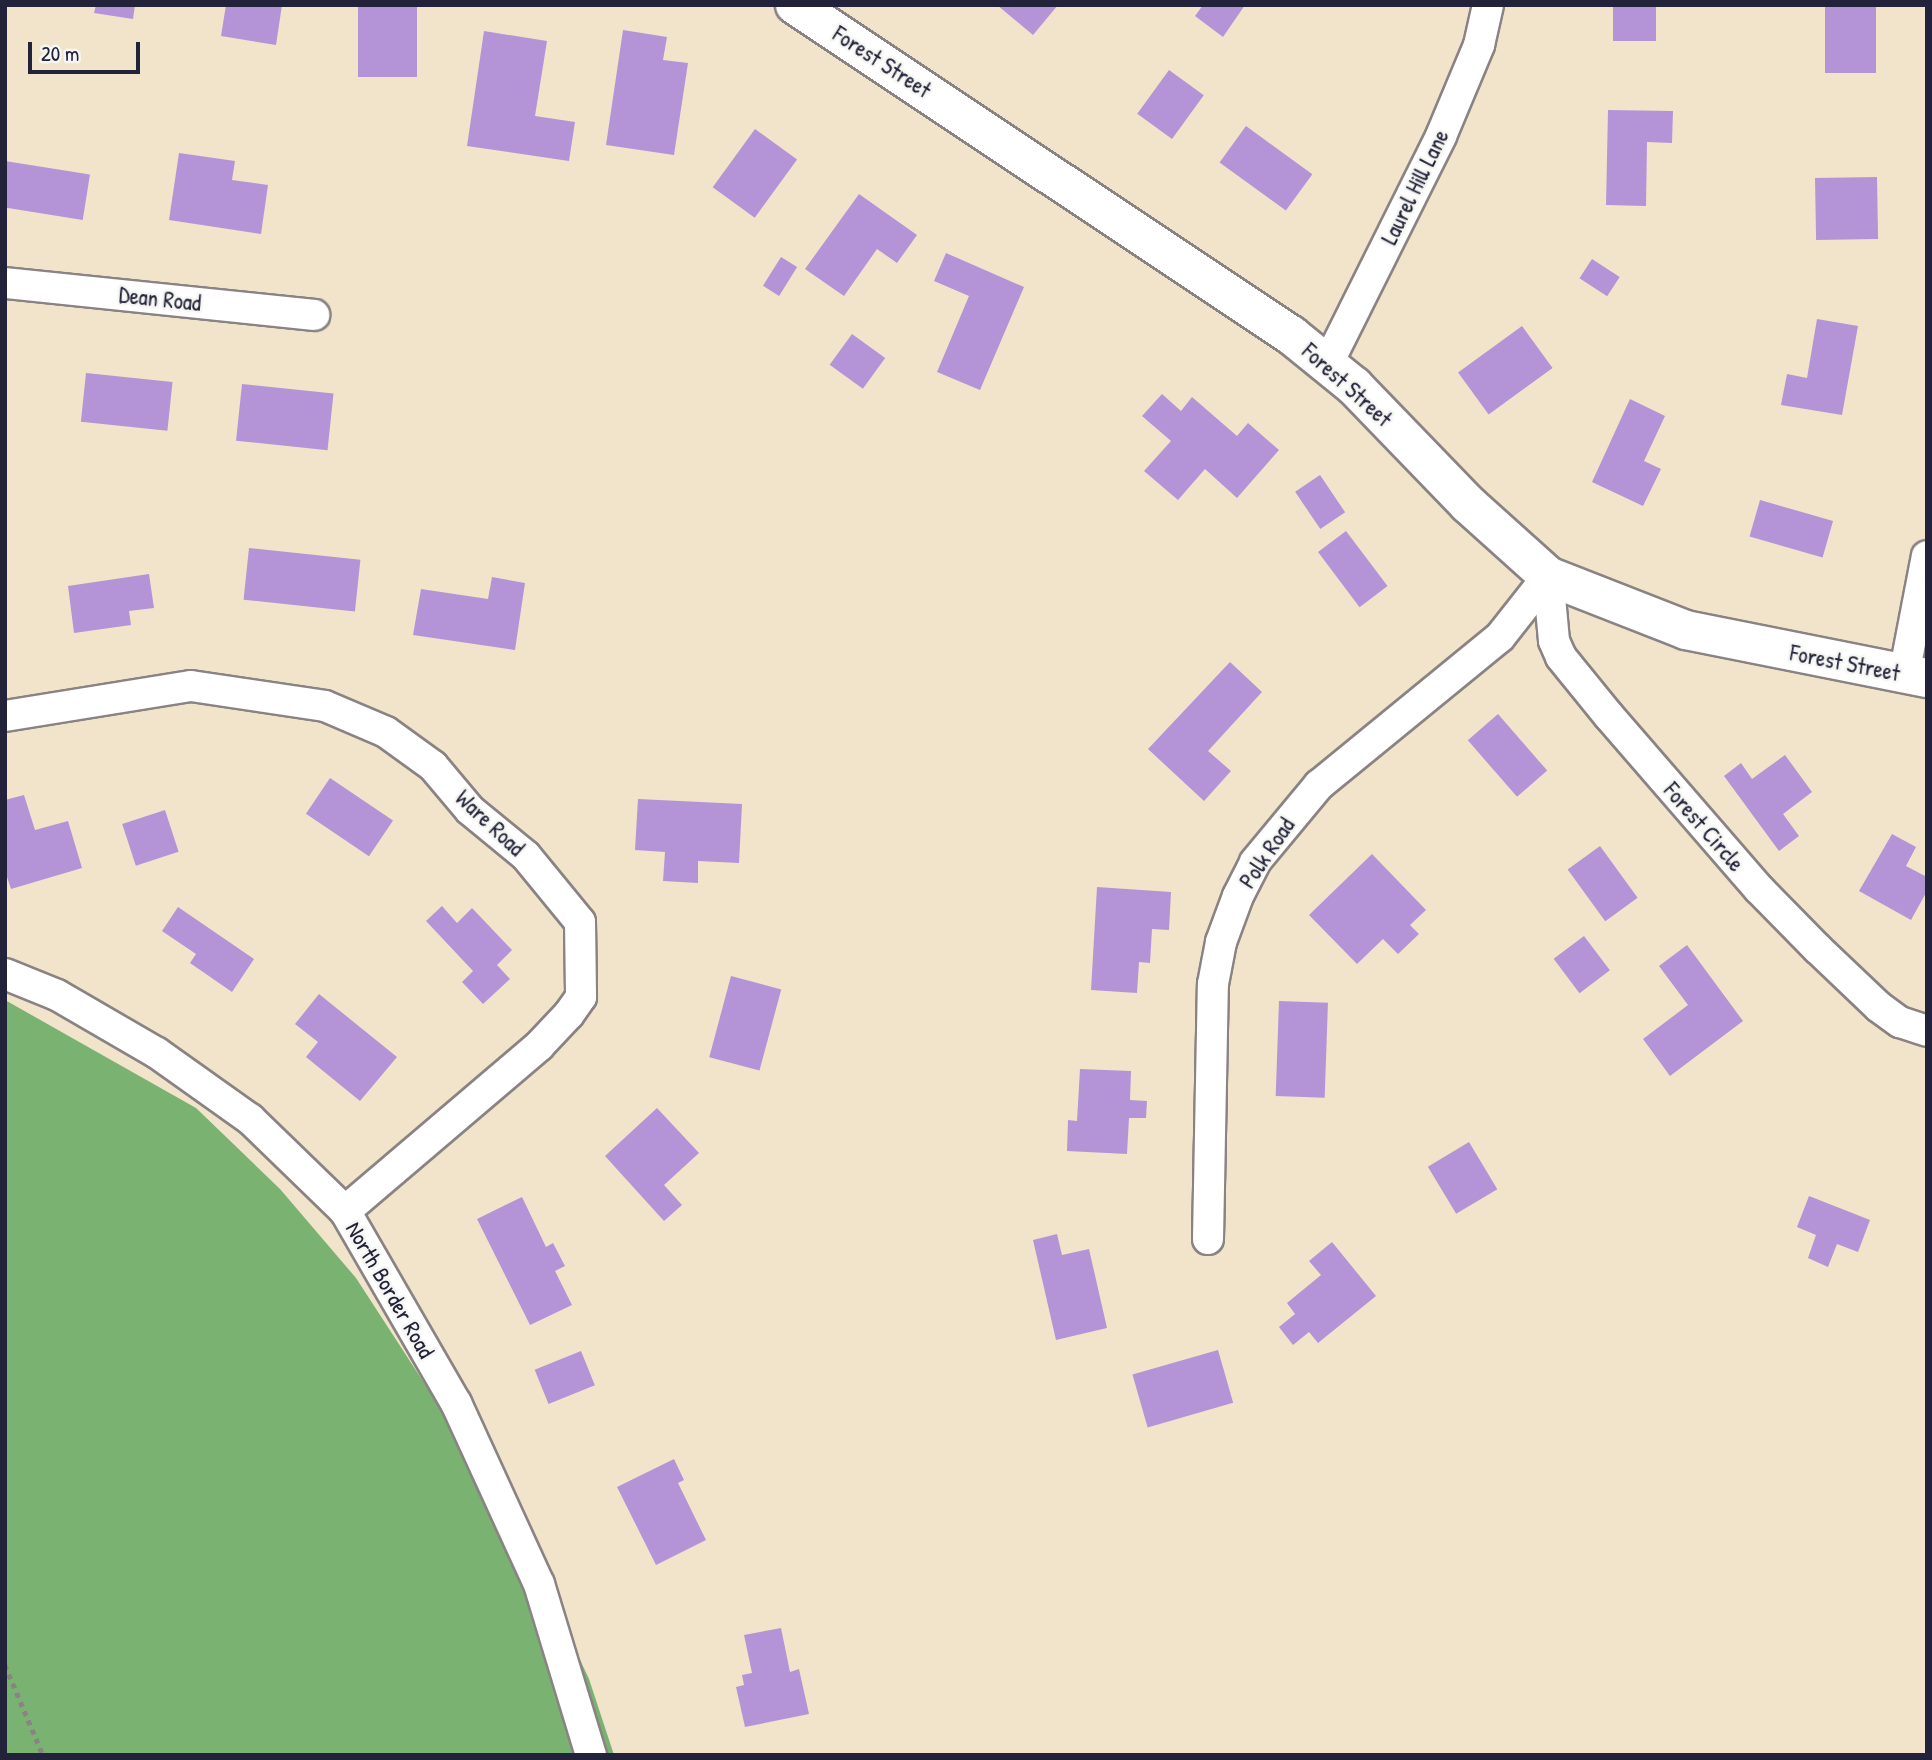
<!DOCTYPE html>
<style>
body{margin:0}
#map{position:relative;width:1932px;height:1760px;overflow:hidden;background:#f1e4cb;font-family:"Patrick Hand",sans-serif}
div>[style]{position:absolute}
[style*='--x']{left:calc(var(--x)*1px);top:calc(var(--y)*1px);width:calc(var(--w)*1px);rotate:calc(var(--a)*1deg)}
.forest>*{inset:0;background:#79b271}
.building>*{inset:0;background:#b494d7;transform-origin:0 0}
.path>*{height:4.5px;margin-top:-2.25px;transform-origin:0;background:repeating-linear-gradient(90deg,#8a8383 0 5px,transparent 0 10px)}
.roads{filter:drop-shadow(2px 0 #8a8383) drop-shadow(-2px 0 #8a8383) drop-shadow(0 2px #8a8383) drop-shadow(0 -2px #8a8383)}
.minor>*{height:30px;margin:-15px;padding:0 15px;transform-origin:15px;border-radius:15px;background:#fff}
.secondary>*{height:38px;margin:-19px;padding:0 19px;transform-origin:19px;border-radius:19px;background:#fff}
span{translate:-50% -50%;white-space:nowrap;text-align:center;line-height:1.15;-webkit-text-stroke:5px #f6f6f2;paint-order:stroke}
.street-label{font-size:23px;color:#22223b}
.frame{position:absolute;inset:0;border:7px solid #22223b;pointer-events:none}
.scale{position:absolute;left:28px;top:42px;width:112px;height:32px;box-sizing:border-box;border:4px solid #22223b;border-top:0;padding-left:9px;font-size:21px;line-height:24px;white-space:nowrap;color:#22223b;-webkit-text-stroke:5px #f6f6f2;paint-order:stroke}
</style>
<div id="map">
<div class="forest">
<i style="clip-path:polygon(5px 1000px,196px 1108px,280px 1189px,356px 1278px,519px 1529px,589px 1679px,614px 1755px,5px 1755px)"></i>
</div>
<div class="building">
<i style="clip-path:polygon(96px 5px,135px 5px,133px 19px,94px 13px)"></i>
<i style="clip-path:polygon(226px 5px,282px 5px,276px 45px,221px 36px)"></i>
<i style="left:358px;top:5px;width:59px;height:72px"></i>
<i style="clip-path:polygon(997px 5px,1058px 5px,1033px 35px)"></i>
<i style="clip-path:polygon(1203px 5px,1245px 5px,1223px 37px,1195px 16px)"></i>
<i style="left:1613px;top:5px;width:43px;height:36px"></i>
<i style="left:1825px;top:5px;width:51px;height:68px"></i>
<i style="clip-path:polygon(623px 30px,667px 37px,663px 60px,688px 63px,674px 155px,606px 145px)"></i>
<i style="clip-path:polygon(484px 31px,547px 41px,535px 116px,575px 122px,569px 161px,467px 146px)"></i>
<i style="left:1169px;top:70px;width:43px;height:54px;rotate:36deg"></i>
<i style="clip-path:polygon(1608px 110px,1673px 111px,1672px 143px,1647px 142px,1646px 206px,1606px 205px)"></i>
<i style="left:1246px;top:126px;width:82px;height:45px;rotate:36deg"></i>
<i style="left:755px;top:129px;width:52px;height:72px;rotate:36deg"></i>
<i style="clip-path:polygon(179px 153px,235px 161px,232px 180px,268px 185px,261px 234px,169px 220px)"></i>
<i style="left:5px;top:161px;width:86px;height:46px;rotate:9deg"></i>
<i style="left:1877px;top:177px;width:62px;height:62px;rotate:89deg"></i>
<i style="clip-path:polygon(859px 194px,917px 235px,897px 263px,877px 249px,844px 296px,805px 269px)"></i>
<i style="clip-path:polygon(946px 253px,1024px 287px,980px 390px,937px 372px,969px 296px,934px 281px)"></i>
<i style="left:781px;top:257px;width:19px;height:34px;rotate:32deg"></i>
<i style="left:1592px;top:259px;width:33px;height:23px;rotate:33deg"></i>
<i style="clip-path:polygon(1817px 319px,1858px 326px,1842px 415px,1781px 405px,1787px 374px,1807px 378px)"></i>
<i style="left:1522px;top:326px;width:52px;height:79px;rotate:54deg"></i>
<i style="left:852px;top:334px;width:41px;height:38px;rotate:36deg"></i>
<i style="left:86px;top:373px;width:87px;height:49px;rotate:6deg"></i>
<i style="left:242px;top:384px;width:92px;height:57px;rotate:6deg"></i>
<i style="clip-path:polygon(1162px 394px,1181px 411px,1192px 397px,1237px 436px,1248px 423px,1279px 450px,1237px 498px,1205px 469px,1178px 500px,1144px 471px,1171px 441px,1142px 416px)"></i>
<i style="clip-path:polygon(1630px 399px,1665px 416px,1644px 461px,1661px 469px,1643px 506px,1592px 482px)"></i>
<i style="left:1320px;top:475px;width:45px;height:30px;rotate:56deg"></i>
<i style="left:1760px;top:500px;width:76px;height:38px;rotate:16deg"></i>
<i style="left:1346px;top:531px;width:69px;height:35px;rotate:53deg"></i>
<i style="left:249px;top:548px;width:112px;height:52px;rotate:6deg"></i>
<i style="clip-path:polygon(149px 574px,154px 608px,129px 611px,131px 625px,74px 633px,68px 586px)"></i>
<i style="clip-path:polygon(492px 577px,525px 583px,515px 650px,413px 635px,421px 589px,488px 599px)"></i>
<i style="clip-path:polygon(1230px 662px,1262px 692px,1208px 751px,1231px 771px,1204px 801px,1148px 749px)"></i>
<i style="left:1498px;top:714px;width:75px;height:40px;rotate:49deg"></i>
<i style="clip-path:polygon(1785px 755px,1812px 792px,1783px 814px,1799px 836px,1779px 851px,1724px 776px,1741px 763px,1752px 779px)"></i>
<i style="left:330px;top:778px;width:76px;height:43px;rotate:34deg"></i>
<i style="clip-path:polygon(24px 795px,35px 830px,68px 821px,82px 868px,11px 889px,5px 871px,5px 800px)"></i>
<i style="clip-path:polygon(638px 799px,742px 804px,739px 863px,698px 861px,698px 883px,663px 881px,665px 852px,635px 850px)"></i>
<i style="left:165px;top:810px;width:44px;height:45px;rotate:72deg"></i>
<i style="clip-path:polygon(1892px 834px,1916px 847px,1906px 866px,1927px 877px,1927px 891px,1911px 920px,1859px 891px)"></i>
<i style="left:1600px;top:846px;width:64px;height:40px;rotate:54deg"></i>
<i style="clip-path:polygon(1372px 854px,1426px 910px,1410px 925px,1419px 934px,1398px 954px,1383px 939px,1357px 964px,1309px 915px)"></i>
<i style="clip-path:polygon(1097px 887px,1171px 892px,1169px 930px,1152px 929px,1150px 963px,1139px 962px,1137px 993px,1091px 990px)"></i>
<i style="clip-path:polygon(442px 906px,457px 923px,472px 908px,512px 950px,497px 965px,510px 979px,483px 1004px,462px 982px,473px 971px,426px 921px)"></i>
<i style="clip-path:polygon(178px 907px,254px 959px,232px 992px,190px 963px,196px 954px,162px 931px)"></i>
<i style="left:1584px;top:936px;width:43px;height:38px;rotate:53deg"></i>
<i style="clip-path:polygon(1687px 945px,1743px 1021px,1670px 1076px,1643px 1039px,1688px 1005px,1659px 966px)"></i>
<i style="left:731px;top:976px;width:52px;height:84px;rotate:15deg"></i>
<i style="clip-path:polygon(319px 994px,397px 1057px,360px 1101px,306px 1057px,318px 1042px,295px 1024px)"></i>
<i style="left:1279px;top:1001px;width:49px;height:95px;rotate:2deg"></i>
<i style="clip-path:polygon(1080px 1069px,1131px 1071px,1130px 1100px,1147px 1101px,1146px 1118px,1129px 1118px,1127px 1154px,1067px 1151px,1068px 1120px,1077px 1121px)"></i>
<i style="clip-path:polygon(657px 1108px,699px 1153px,664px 1185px,682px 1205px,664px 1221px,605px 1156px)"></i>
<i style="left:1469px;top:1142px;width:55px;height:48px;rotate:59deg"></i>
<i style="clip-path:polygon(1809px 1196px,1870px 1220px,1858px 1252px,1837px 1244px,1828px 1267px,1808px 1258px,1816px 1235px,1797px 1227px)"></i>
<i style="clip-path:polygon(522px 1197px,546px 1247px,553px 1243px,565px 1266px,555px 1271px,572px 1305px,530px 1325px,477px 1219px)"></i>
<i style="clip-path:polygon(1057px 1234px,1062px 1255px,1089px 1249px,1107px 1328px,1056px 1340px,1033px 1240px)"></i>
<i style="clip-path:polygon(1332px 1242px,1376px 1296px,1318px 1343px,1309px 1332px,1293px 1345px,1279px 1327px,1295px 1314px,1287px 1303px,1321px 1275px,1309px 1261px)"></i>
<i style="left:1218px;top:1350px;width:55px;height:89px;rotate:74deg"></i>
<i style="left:581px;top:1351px;width:37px;height:50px;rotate:68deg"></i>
<i style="clip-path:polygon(674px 1459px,684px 1480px,678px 1483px,706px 1540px,656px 1565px,617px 1487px)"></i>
<i style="clip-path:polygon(781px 1628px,790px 1672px,799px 1669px,809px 1714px,745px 1727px,736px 1687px,744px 1685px,742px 1675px,752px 1673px,744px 1635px)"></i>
</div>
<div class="path">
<i style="--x:5;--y:1665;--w:98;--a:67.1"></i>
</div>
<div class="roads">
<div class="minor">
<i style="--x:5;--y:283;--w:311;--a:5.9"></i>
<i style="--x:1328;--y:363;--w:254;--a:-63.5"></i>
<i style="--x:1441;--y:136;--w:99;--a:-67.3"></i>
<i style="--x:1479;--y:45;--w:41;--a:-77.3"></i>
<i style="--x:1548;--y:576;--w:65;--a:84.7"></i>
<i style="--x:1554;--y:641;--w:17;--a:66"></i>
<i style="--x:1561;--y:657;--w:76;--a:50.9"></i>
<i style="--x:1609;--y:716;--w:229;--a:49.1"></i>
<i style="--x:1759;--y:889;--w:84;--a:45.5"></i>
<i style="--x:1818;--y:949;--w:84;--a:43.6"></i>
<i style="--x:1879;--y:1007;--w:26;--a:36"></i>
<i style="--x:1900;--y:1022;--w:28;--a:18"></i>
<i style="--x:1904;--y:675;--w:121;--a:-79.1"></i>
<i style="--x:5;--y:716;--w:188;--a:-9.2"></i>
<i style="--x:191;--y:686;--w:135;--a:8.5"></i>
<i style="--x:325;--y:706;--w:66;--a:23.1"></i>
<i style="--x:386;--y:732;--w:58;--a:35.9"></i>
<i style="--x:433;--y:766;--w:57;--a:49.9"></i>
<i style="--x:470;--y:810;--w:72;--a:39.4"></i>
<i style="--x:526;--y:856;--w:85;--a:50.7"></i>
<i style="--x:580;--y:922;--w:75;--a:89.2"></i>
<i style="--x:581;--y:997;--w:21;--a:125"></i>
<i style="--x:569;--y:1014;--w:44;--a:133.2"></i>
<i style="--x:539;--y:1046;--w:255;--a:139.6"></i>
<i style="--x:5;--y:974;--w:56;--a:22"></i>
<i style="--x:57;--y:995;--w:116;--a:30.1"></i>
<i style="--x:157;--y:1053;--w:114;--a:35.4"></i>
<i style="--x:250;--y:1119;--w:132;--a:44.1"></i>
<i style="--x:345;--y:1211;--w:222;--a:60"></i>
<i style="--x:456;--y:1403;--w:199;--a:65.4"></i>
<i style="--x:539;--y:1584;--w:179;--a:73.1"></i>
<i style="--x:1208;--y:1239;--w:255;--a:-88.9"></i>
<i style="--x:1213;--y:984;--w:43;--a:-79.2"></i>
<i style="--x:1221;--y:942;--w:49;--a:-69.7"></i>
<i style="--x:1238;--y:896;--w:38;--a:-63"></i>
<i style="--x:1255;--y:862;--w:100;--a:-50.3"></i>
<i style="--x:1319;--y:785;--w:234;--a:-39.3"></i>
<i style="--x:1500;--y:637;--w:78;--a:-51.8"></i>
</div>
<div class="secondary">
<i style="--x:795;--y:5;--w:596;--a:33.64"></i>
<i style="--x:1291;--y:335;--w:81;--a:39"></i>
<i style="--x:1354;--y:386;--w:164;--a:46"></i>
<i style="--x:1468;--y:504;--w:108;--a:42"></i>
<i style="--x:1548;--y:576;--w:148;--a:21.4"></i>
<i style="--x:1686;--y:630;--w:246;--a:11.3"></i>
</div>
</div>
<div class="street-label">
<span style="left:882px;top:62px;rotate:33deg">Forest Street</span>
<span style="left:1415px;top:187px;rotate:-64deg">Laurel Hill Lane</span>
<span style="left:160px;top:299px;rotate:6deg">Dean Road</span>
<span style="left:1347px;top:385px;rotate:42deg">Forest Street</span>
<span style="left:1845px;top:663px;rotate:11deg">Forest Street</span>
<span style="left:490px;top:823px;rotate:43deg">Ware Road</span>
<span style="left:1704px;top:827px;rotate:49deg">Forest Circle</span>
<span style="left:1267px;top:853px;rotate:-56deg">Polk Road</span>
<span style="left:390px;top:1290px;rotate:60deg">North Border Road</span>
</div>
<div class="frame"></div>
<div class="scale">20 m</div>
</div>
